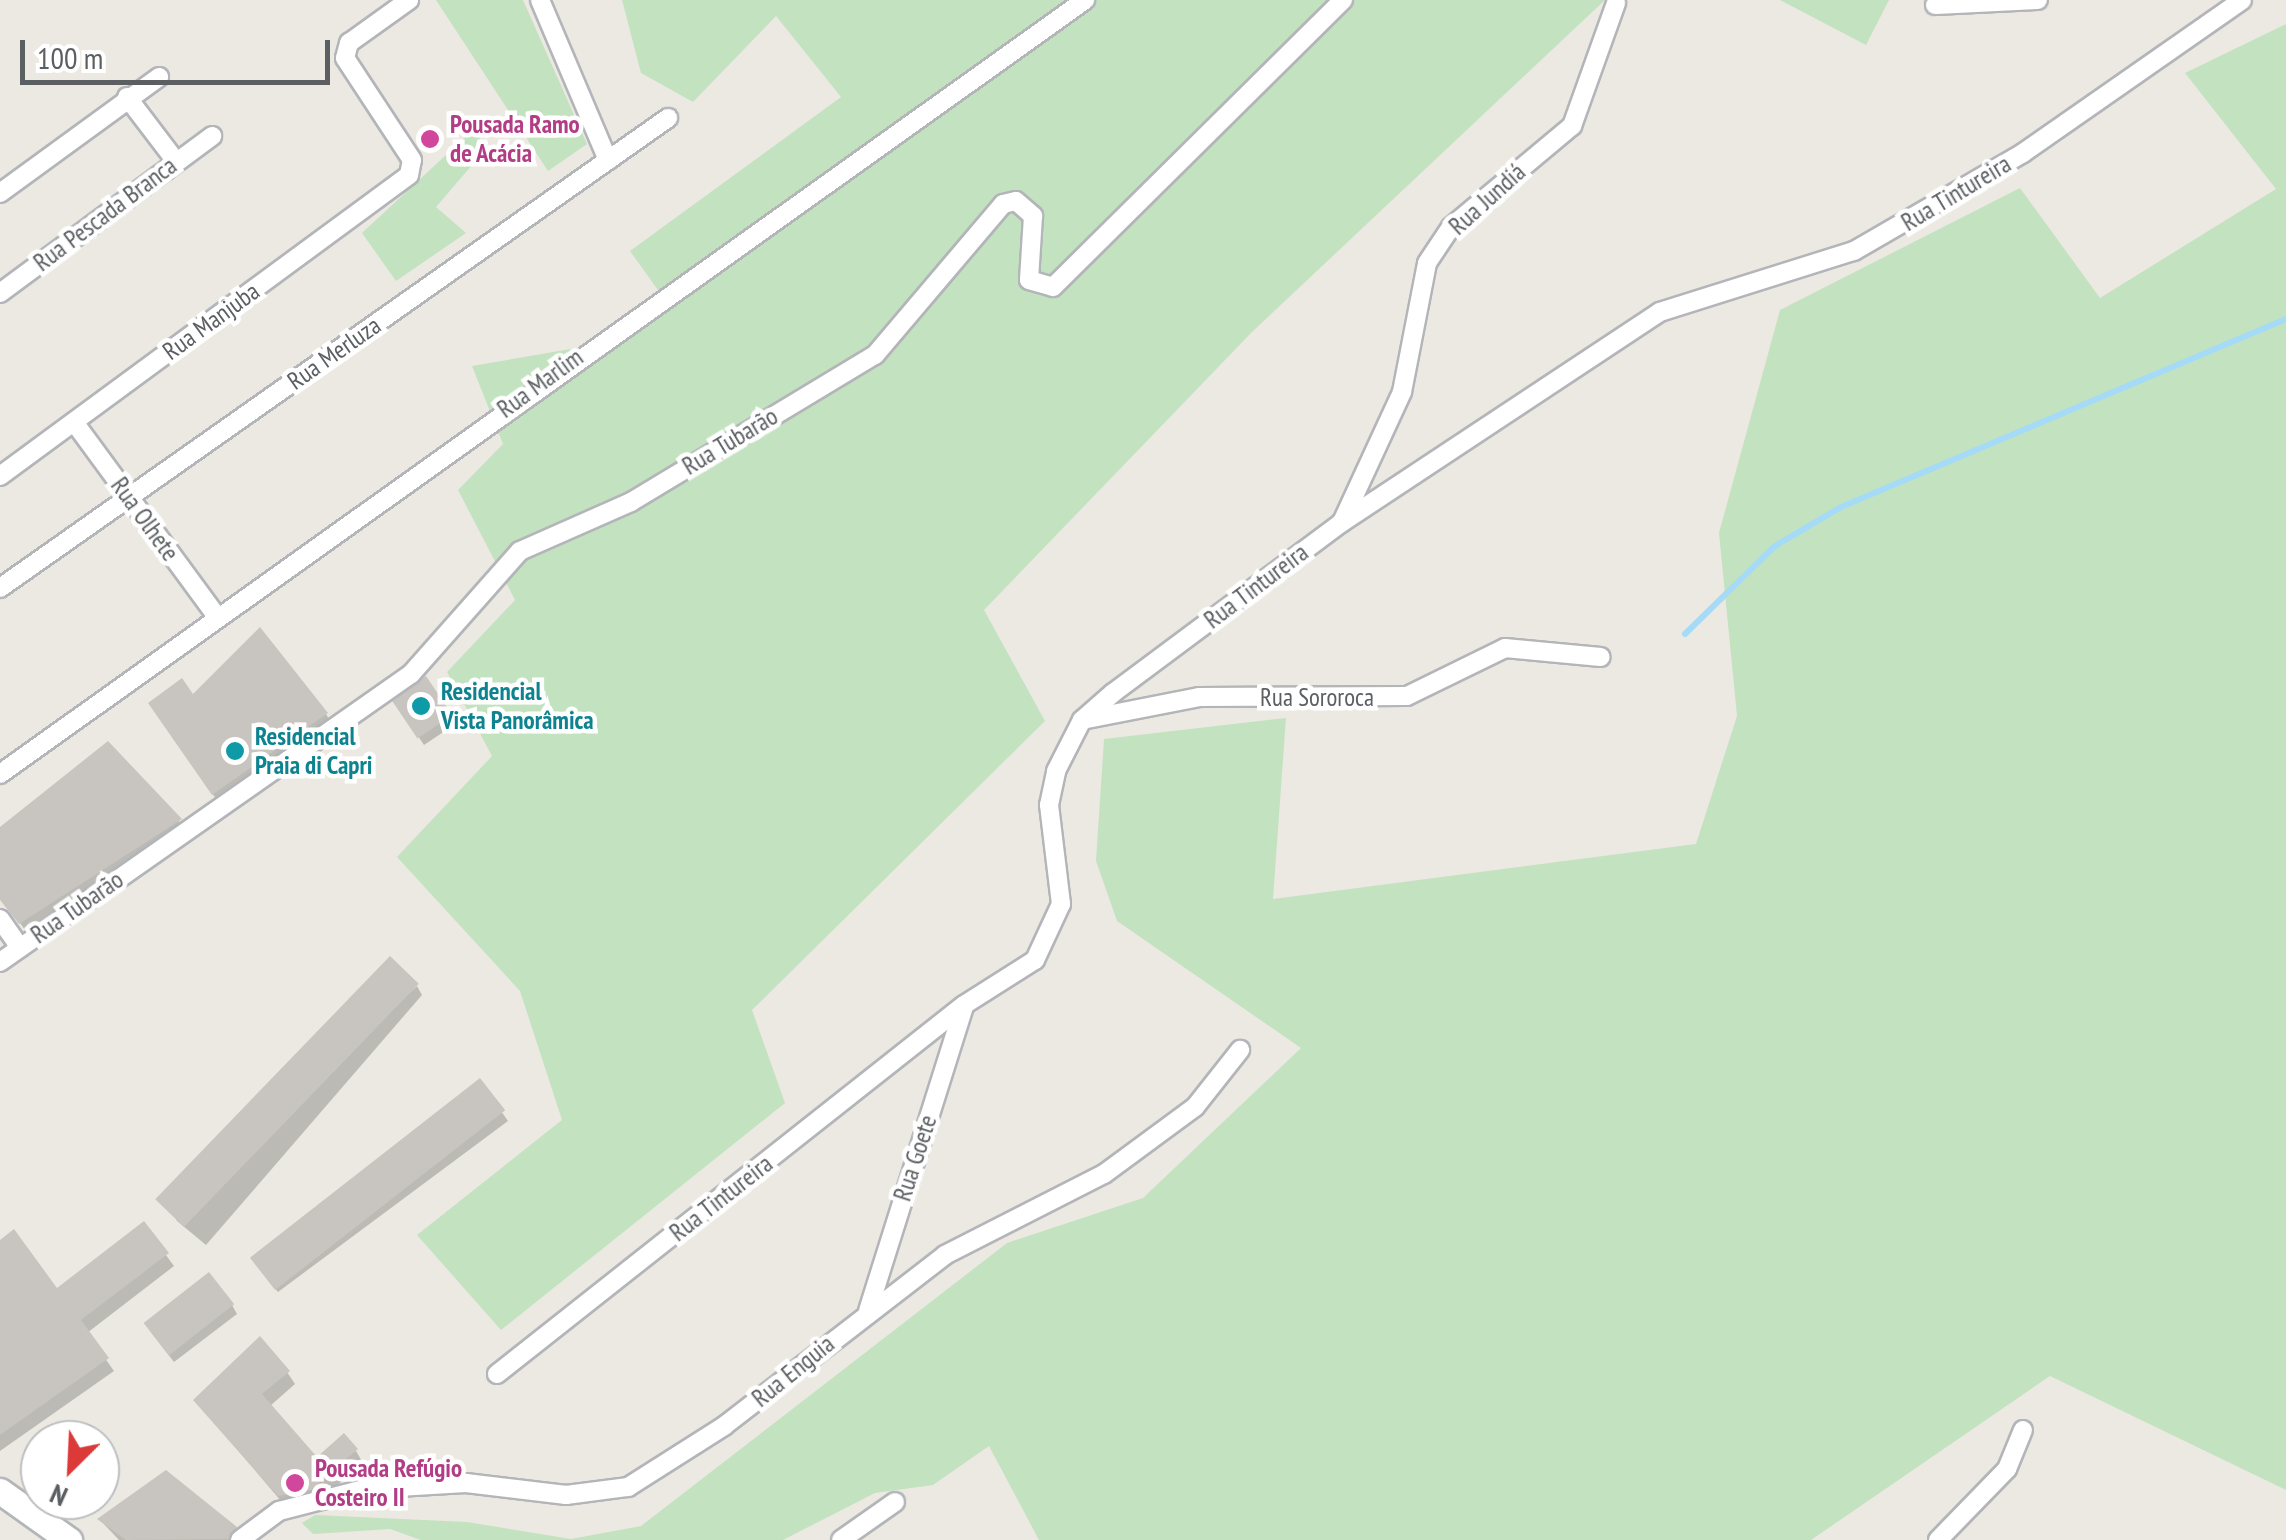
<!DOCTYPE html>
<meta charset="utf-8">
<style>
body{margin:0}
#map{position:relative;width:2286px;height:1540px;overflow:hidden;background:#ece9e2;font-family:"PT Sans Narrow",sans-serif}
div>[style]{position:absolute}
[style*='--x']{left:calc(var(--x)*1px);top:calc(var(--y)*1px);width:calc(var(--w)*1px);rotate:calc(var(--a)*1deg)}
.green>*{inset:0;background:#c3e2c0}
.shadow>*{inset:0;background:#0003}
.stream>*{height:6px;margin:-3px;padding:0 3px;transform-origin:3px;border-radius:3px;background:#a6dbf8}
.building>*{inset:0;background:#c8c4bf;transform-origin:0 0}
.roads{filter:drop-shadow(2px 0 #b3b5b9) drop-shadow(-2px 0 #b3b5b9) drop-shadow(0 2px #b3b5b9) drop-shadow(0 -2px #b3b5b9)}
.minor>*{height:18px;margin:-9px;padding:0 9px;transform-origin:9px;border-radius:9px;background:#fff}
.secondary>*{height:25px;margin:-12.5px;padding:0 12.5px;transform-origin:12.5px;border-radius:12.5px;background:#fff}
.dots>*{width:28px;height:28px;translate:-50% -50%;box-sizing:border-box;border:5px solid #fff;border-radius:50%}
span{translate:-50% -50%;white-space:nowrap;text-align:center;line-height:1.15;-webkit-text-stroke:9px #fff;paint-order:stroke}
.hotel-label{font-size:25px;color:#b23c85;font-weight:700}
.left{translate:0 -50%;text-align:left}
.street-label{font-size:25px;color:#5b5f62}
.culture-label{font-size:25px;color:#0d838f;font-weight:700}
.north{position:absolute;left:20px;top:1420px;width:100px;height:100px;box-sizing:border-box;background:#fff;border:2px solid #bdbfc0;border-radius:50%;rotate:204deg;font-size:28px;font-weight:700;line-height:40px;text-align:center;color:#5b5f62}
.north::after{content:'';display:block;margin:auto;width:35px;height:45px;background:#dc3939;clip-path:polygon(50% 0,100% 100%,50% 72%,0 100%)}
.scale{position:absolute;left:20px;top:40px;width:310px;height:45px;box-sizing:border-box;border:5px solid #5b5f62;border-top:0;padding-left:12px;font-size:30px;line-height:35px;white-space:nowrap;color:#5b5f62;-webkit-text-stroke:8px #fff;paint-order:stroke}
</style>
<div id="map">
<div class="green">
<i style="clip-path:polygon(436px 0,523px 0,587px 144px,548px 171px)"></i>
<i style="clip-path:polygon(622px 0,1605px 0,1252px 332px,984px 610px,1045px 721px,752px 1010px,785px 1103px,501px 1330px,417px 1235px,562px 1120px,520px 991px,397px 857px,492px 756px,447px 672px,515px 600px,458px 490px,503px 444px,472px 366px,617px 341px,665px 300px,630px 251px,841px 97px,776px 16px,693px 102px,641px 73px)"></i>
<i style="clip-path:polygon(1780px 0,1889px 0,1866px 45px)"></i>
<i style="clip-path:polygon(2286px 24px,2286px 1490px,2050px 1376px,1811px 1540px,1039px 1540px,989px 1446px,933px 1485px,875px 1493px,783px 1540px,421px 1540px,390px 1529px,313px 1534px,302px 1523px,315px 1515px,467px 1522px,571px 1539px,641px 1526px,1007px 1243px,1143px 1198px,1301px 1048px,1117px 921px,1096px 861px,1104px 739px,1286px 718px,1273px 899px,1696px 844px,1737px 716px,1719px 533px,1780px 310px,2020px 188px,2100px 298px,2276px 189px,2185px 73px)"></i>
<i style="clip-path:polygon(475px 128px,485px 150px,436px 207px,466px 233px,396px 281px,362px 233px)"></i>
</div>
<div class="shadow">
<i style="clip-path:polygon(193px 698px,326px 714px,332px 724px,219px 803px,156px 713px)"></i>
<i style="clip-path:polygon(401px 711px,449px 716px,454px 725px,424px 745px)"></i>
<i style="clip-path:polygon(108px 744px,184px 827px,25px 930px,0 895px,0 830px)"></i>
<i style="clip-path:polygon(417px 986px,422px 995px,206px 1245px,177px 1221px,172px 1212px)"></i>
<i style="clip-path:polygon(480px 1081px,508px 1121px,278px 1292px,254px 1262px)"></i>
<i style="clip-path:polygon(143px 1224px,174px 1266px,87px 1333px,114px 1371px,0 1451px,0 1243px,56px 1291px)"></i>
<i style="clip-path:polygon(232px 1305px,237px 1314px,174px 1362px,151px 1332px)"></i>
<i style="clip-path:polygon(287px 1372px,295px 1384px,270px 1406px,317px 1460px,356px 1451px,363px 1463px,318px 1502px,287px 1508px,196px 1401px)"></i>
<i style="clip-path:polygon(100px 1520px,235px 1528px,242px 1540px,119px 1540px)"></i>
</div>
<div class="stream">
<i style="--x:1685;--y:634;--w:126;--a:-44.4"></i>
<i style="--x:1775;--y:546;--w:77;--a:-30.6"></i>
<i style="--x:1841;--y:507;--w:483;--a:-22.9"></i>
</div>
<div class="building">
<i style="clip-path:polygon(260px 627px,328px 713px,212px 795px,148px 703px,182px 678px,193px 694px)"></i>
<i style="left:426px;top:676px;width:47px;height:42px;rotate:56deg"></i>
<i style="clip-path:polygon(108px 741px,182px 819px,19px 924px,0 900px,0 827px)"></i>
<i style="left:390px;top:956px;width:40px;height:338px;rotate:44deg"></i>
<i style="left:480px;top:1078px;width:41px;height:292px;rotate:52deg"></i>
<i style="clip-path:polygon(144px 1221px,169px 1253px,81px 1320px,109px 1358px,0 1435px,0 1240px,14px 1229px,57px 1288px)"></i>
<i style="left:209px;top:1272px;width:41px;height:83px;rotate:52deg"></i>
<i style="clip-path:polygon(260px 1336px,290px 1371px,262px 1394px,317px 1457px,344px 1433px,358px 1449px,311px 1490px,278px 1496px,193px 1400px)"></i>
<i style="clip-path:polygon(166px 1470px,237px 1527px,228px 1539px,126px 1540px,97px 1519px)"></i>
</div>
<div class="roads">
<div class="minor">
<i style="--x:540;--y:0;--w:174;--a:67"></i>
<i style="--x:1935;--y:5;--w:103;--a:-2.8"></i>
<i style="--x:127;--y:97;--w:79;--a:52.7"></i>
<i style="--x:0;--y:193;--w:197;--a:-36.1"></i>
<i style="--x:0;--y:293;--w:264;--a:-36.5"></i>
<i style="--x:74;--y:422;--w:240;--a:53.7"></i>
<i style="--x:0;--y:476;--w:508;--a:-36.35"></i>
<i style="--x:409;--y:175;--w:15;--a:-79"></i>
<i style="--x:412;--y:160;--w:122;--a:-123.3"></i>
<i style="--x:345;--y:58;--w:16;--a:-75"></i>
<i style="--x:349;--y:43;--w:74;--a:-35.6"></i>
<i style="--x:1342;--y:522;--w:143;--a:-65.2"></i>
<i style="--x:1402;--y:392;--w:131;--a:-79"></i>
<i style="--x:1427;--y:263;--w:43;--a:-56.3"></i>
<i style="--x:1451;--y:227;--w:158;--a:-39.9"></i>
<i style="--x:1572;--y:126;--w:131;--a:-70.3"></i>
<i style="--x:0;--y:588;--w:817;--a:-35.13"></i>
<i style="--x:1082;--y:720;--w:119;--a:-11.1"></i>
<i style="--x:1199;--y:697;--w:208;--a:-0.3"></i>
<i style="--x:1407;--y:696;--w:109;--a:-26.1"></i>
<i style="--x:1505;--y:648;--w:96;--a:5.4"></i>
<i style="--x:0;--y:774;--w:1333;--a:-35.5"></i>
<i style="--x:0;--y:919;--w:35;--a:55"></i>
<i style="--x:0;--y:962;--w:502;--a:-35.02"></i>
<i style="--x:411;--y:674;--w:164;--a:-48.5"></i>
<i style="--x:520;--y:551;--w:121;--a:-23.8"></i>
<i style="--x:631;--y:502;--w:285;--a:-31.1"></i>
<i style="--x:875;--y:355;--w:198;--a:-49.7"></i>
<i style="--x:1003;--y:204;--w:13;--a:-13"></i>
<i style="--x:1016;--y:201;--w:23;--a:41"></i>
<i style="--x:1033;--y:216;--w:64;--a:93.6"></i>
<i style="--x:1029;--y:280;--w:25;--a:16"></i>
<i style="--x:1053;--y:287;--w:408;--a:-44.7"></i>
<i style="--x:868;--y:1311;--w:319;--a:-72.5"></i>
<i style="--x:497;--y:1374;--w:595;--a:-38.31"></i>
<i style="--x:964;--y:1005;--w:84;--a:-32.4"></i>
<i style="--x:1035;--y:960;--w:62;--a:-65.1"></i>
<i style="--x:1061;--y:904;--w:100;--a:-96.9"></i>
<i style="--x:1049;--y:805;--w:35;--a:-78"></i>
<i style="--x:1056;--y:771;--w:57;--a:-63"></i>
<i style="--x:1082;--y:720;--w:41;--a:-41.1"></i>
<i style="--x:1113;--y:693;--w:284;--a:-36.7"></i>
<i style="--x:1341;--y:523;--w:382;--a:-33.5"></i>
<i style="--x:1660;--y:312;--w:203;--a:-17.5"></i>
<i style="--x:1854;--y:251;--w:195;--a:-30.1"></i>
<i style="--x:2023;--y:153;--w:267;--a:-34.9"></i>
<i style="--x:240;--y:1540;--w:49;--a:-36.6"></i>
<i style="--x:279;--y:1511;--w:88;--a:-14.5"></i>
<i style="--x:364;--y:1489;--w:102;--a:-3.4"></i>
<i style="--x:466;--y:1483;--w:101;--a:6.8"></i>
<i style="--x:566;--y:1495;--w:63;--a:-7.4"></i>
<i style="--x:628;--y:1487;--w:114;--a:-32.4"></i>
<i style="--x:724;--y:1426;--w:279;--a:-37.7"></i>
<i style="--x:945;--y:1255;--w:178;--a:-27"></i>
<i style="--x:1104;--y:1174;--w:113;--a:-36.4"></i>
<i style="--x:1195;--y:1107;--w:73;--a:-51.7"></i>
<i style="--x:841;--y:1540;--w:66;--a:-35.1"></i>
<i style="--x:1938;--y:1540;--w:99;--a:-45.8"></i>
<i style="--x:2007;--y:1469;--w:42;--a:-67.7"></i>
</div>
<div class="secondary">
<i style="--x:0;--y:1491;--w:85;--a:35.4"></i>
</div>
</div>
<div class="dots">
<i style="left:430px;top:139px;background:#d1479c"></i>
<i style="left:421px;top:706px;background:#0f9aa8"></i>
<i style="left:235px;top:751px;background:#0f9aa8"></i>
<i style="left:295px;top:1483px;background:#d1479c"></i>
</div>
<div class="hotel-label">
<span class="left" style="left:450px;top:139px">Pousada Ramo<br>de Acácia</span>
<span class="left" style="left:315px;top:1483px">Pousada Refúgio<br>Costeiro II</span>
</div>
<div class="street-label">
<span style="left:1956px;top:193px;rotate:-31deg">Rua Tintureira</span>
<span style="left:1487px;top:199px;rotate:-42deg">Rua Jundiá</span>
<span style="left:105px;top:214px;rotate:-37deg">Rua Pescada Branca</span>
<span style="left:211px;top:321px;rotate:-36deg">Rua Manjuba</span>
<span style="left:334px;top:353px;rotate:-35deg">Rua Merluza</span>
<span style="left:540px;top:383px;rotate:-36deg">Rua Marlim</span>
<span style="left:730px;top:441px;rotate:-31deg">Rua Tubarão</span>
<span style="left:145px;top:519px;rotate:54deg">Rua Olhete</span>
<span style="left:1256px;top:586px;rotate:-37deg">Rua Tintureira</span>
<span style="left:1317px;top:697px">Rua Sororoca</span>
<span style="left:77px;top:907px;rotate:-35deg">Rua Tubarão</span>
<span style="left:915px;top:1158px;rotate:-72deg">Rua Goete</span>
<span style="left:721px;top:1198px;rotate:-38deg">Rua Tintureira</span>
<span style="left:793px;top:1371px;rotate:-39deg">Rua Enguia</span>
</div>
<div class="culture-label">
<span class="left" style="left:441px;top:706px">Residencial<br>Vista Panorâmica</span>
<span class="left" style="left:255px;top:751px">Residencial<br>Praia di Capri</span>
</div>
<div class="north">N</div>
<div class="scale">100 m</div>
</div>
